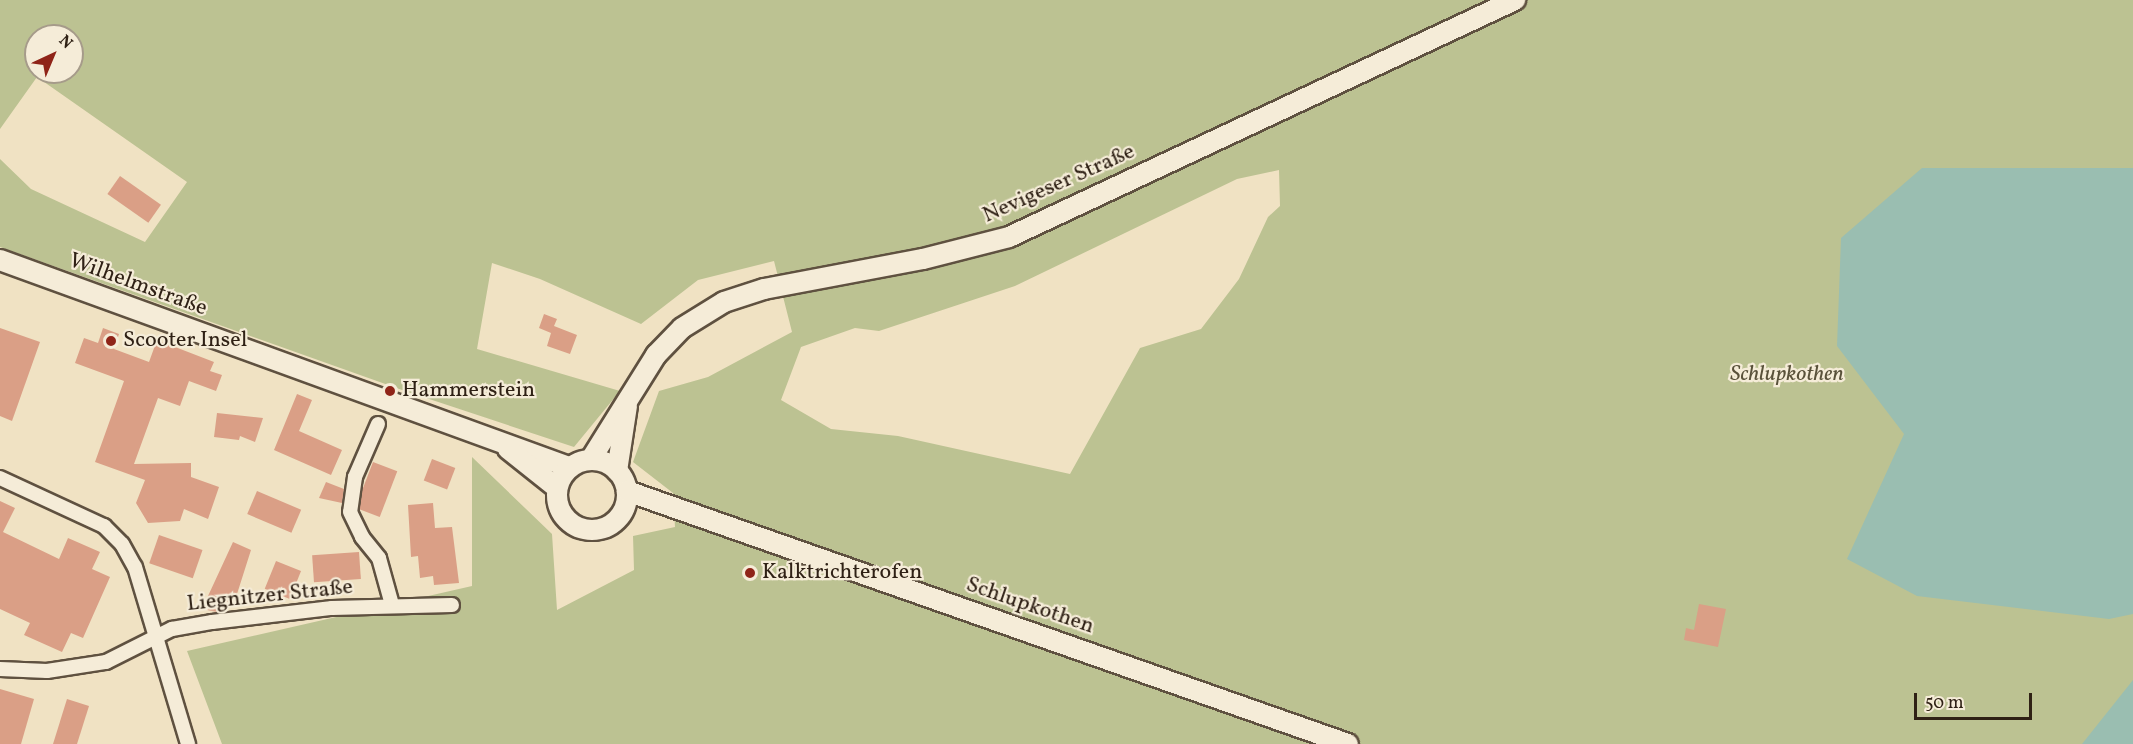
<!DOCTYPE html>
<meta charset="utf-8">
<style>
body{margin:0}
#map{position:relative;width:2133px;height:744px;overflow:hidden;background:#f0e2c3;font-family:Vollkorn,serif}
div>[style]{position:absolute}
[style*='--x']{left:calc(var(--x)*1px);top:calc(var(--y)*1px);width:calc(var(--w)*1px);rotate:calc(var(--a)*1deg)}
.green>*{inset:0;background:#bcc292}
.water>*{inset:0;background:#9abeb1}
.building>*{inset:0;background:#da9f86;transform-origin:0 0}
.roads{filter:drop-shadow(2px 0 #5f5140) drop-shadow(-2px 0 #5f5140) drop-shadow(0 2px #5f5140) drop-shadow(0 -2px #5f5140)}
.minor>*{height:14px;margin:-7px;padding:0 7px;transform-origin:7px;border-radius:7px;background:#f5ecd8}
.secondary>*{height:20px;margin:-10px;padding:0 10px;transform-origin:10px;border-radius:10px;background:#f5ecd8}
.secondary>.ring{margin:-10px;padding:0;box-sizing:content-box;background:none;border:20px solid #f5ecd8;border-radius:50%}
.dots>*{width:16px;height:16px;translate:-50% -50%;box-sizing:border-box;border:3px solid #f5ecd8;border-radius:50%}
span{translate:-50% -50%;white-space:nowrap;text-align:center;line-height:1.15;-webkit-text-stroke:4.5px #f5ecd8;paint-order:stroke}
.street-label{font-size:22px;color:#2f2115}
.poi-label{font-size:22px;color:#2f2115}
.left{translate:0 -50%;text-align:left}
.park-label{font-size:22px;color:#59513a;font-style:italic}
.north{position:absolute;left:24px;top:24px;width:60px;height:60px;box-sizing:border-box;background:#f5ecd8;border:2px solid #a69b8a;border-radius:50%;rotate:44deg;font-size:16px;font-weight:700;line-height:24px;text-align:center;color:#2f2115}
.north::after{content:'';display:block;margin:auto;width:21px;height:27px;background:#8f2418;clip-path:polygon(50% 0,100% 100%,50% 72%,0 100%)}
.scale{position:absolute;left:1914px;top:693px;width:118px;height:27px;box-sizing:border-box;border:3px solid #2f2115;border-top:0;padding-left:8px;font-size:18px;line-height:21px;white-space:nowrap;color:#2f2115;-webkit-text-stroke:4px #f5ecd8;paint-order:stroke}
</style>
<div id="map">
<div class="green">
<i style="clip-path:polygon(evenodd,0 0,2133px 0,2133px 744px,222px 744px,187px 651px,472px 586px,472px 457px,552px 534px,557px 610px,634px 570px,633px 536px,675px 527px,673px 493px,633px 462px,659px 391px,708px 377px,792px 332px,774px 261px,698px 280px,641px 324px,540px 279px,492px 263px,477px 349px,620px 391px,574px 447px,405px 391px,0 247px,0 159px,31px 189px,145px 242px,187px 182px,37px 77px,0 129px,0 0,36px 36px,72px 36px,72px 72px,36px 72px,36px 36px,0 0,1279px 170px,1280px 206px,1268px 217px,1239px 279px,1201px 329px,1140px 348px,1070px 474px,898px 436px,831px 429px,781px 400px,801px 347px,855px 328px,879px 331px,1015px 286px,1237px 179px,1279px 170px)"></i>
</div>
<div class="water">
<i style="clip-path:polygon(1922px 168px,2133px 168px,2133px 614px,2109px 619px,1917px 596px,1847px 559px,1904px 434px,1837px 346px,1841px 238px)"></i>
<i style="clip-path:polygon(2133px 680px,2133px 744px,2082px 744px)"></i>
</div>
<div class="building">
<i style="left:120px;top:176px;width:50px;height:22px;rotate:35deg"></i>
<i style="clip-path:polygon(544px 314px,557px 319px,554px 326px,577px 335px,570px 354px,547px 346px,551px 333px,539px 328px)"></i>
<i style="clip-path:polygon(0 328px,40px 342px,12px 421px,0 416px)"></i>
<i style="clip-path:polygon(103px 328px,119px 334px,114px 349px,149px 362px,157px 340px,214px 362px,210px 371px,222px 375px,216px 391px,189px 381px,180px 406px,158px 398px,134px 464px,191px 463px,191px 477px,219px 487px,208px 519px,184px 509px,180px 521px,148px 523px,136px 503px,145px 480px,95px 462px,124px 381px,75px 363px,84px 338px,98px 343px)"></i>
<i style="clip-path:polygon(297px 394px,312px 400px,299px 431px,342px 450px,331px 475px,274px 450px)"></i>
<i style="clip-path:polygon(217px 413px,263px 418px,255px 442px,240px 436px,239px 440px,214px 437px)"></i>
<i style="left:432px;top:459px;width:25px;height:23px;rotate:21deg"></i>
<i style="left:373px;top:462px;width:26px;height:49px;rotate:21deg"></i>
<i style="clip-path:polygon(326px 482px,344px 489px,342px 503px,319px 498px)"></i>
<i style="left:257px;top:491px;width:48px;height:25px;rotate:23deg"></i>
<i style="clip-path:polygon(0 501px,15px 508px,3px 532px,59px 559px,68px 538px,100px 552px,92px 569px,110px 577px,83px 638px,71px 633px,62px 652px,24px 635px,30px 623px,0 609px)"></i>
<i style="clip-path:polygon(433px 503px,435px 528px,452px 527px,459px 583px,434px 585px,433px 576px,420px 578px,418px 556px,411px 557px,408px 505px)"></i>
<i style="left:159px;top:535px;width:46px;height:30px;rotate:19deg"></i>
<i style="clip-path:polygon(233px 542px,251px 550px,237px 594px,232px 604px,221px 599px,217px 612px,202px 609px)"></i>
<i style="left:359px;top:552px;width:27px;height:47px;rotate:86deg"></i>
<i style="left:276px;top:561px;width:27px;height:30px;rotate:22deg"></i>
<i style="clip-path:polygon(1699px 604px,1726px 609px,1718px 647px,1684px 640px,1686px 628px,1694px 630px)"></i>
<i style="clip-path:polygon(0 689px,34px 699px,21px 744px,0 744px)"></i>
<i style="clip-path:polygon(67px 699px,89px 706px,77px 744px,53px 744px)"></i>
</div>
<div class="roads">
<div class="minor">
<i style="--x:378;--y:424;--w:58;--a:113.5"></i>
<i style="--x:355;--y:477;--w:35;--a:98"></i>
<i style="--x:350;--y:512;--w:28;--a:64"></i>
<i style="--x:362;--y:537;--w:27;--a:51"></i>
<i style="--x:379;--y:558;--w:49;--a:74.5"></i>
<i style="--x:0;--y:478;--w:115;--a:24.8"></i>
<i style="--x:104;--y:526;--w:25;--a:45"></i>
<i style="--x:122;--y:544;--w:26;--a:61"></i>
<i style="--x:135;--y:567;--w:185;--a:73.3"></i>
<i style="--x:0;--y:669;--w:47;--a:2.4"></i>
<i style="--x:47;--y:671;--w:60;--a:-8.7"></i>
<i style="--x:106;--y:662;--w:74;--a:-26.6"></i>
<i style="--x:172;--y:629;--w:41;--a:-9.9"></i>
<i style="--x:212;--y:622;--w:121;--a:-6.7"></i>
<i style="--x:332;--y:608;--w:120;--a:-1.4"></i>
</div>
<div class="secondary">
<i style="--x:0;--y:260;--w:605;--a:19.99"></i>
<i style="--x:508;--y:449;--w:63;--a:38.5"></i>
<i style="--x:591;--y:459;--w:123;--a:-58"></i>
<i style="--x:656;--y:355;--w:37;--a:-46"></i>
<i style="--x:682;--y:328;--w:49;--a:-31.8"></i>
<i style="--x:724;--y:302;--w:42;--a:-18"></i>
<i style="--x:764;--y:289;--w:162;--a:-10.7"></i>
<i style="--x:923;--y:259;--w:89;--a:-14.3"></i>
<i style="--x:1009;--y:237;--w:559;--a:-25.1"></i>
<i class="ring" style="left:557px;top:460px;width:50px;height:50px"></i>
<i style="--x:617;--y:471;--w:66;--a:-81.3"></i>
<i style="--x:627;--y:491;--w:764;--a:19.34"></i>
</div>
</div>
<div class="dots">
<i style="left:111px;top:341px;background:#8f2418"></i>
<i style="left:390px;top:391px;background:#8f2418"></i>
<i style="left:750px;top:573px;background:#8f2418"></i>
</div>
<div class="street-label">
<span style="left:1059px;top:184px;rotate:-24deg">Nevigeser Straße</span>
<span style="left:138px;top:285px;rotate:20deg">Wilhelmstraße</span>
<span style="left:270px;top:596px;rotate:-6deg">Liegnitzer Straße</span>
<span style="left:1030px;top:606px;rotate:19deg">Schlupkothen</span>
</div>
<div class="poi-label">
<span class="left" style="left:123px;top:341px">Scooter Insel</span>
<span class="left" style="left:402px;top:391px">Hammerstein</span>
<span class="left" style="left:762px;top:573px">Kalktrichterofen</span>
</div>
<div class="park-label">
<span style="left:1787px;top:375px">Schlupkothen</span>
</div>
<div class="north">N</div>
<div class="scale">50 m</div>
</div>
